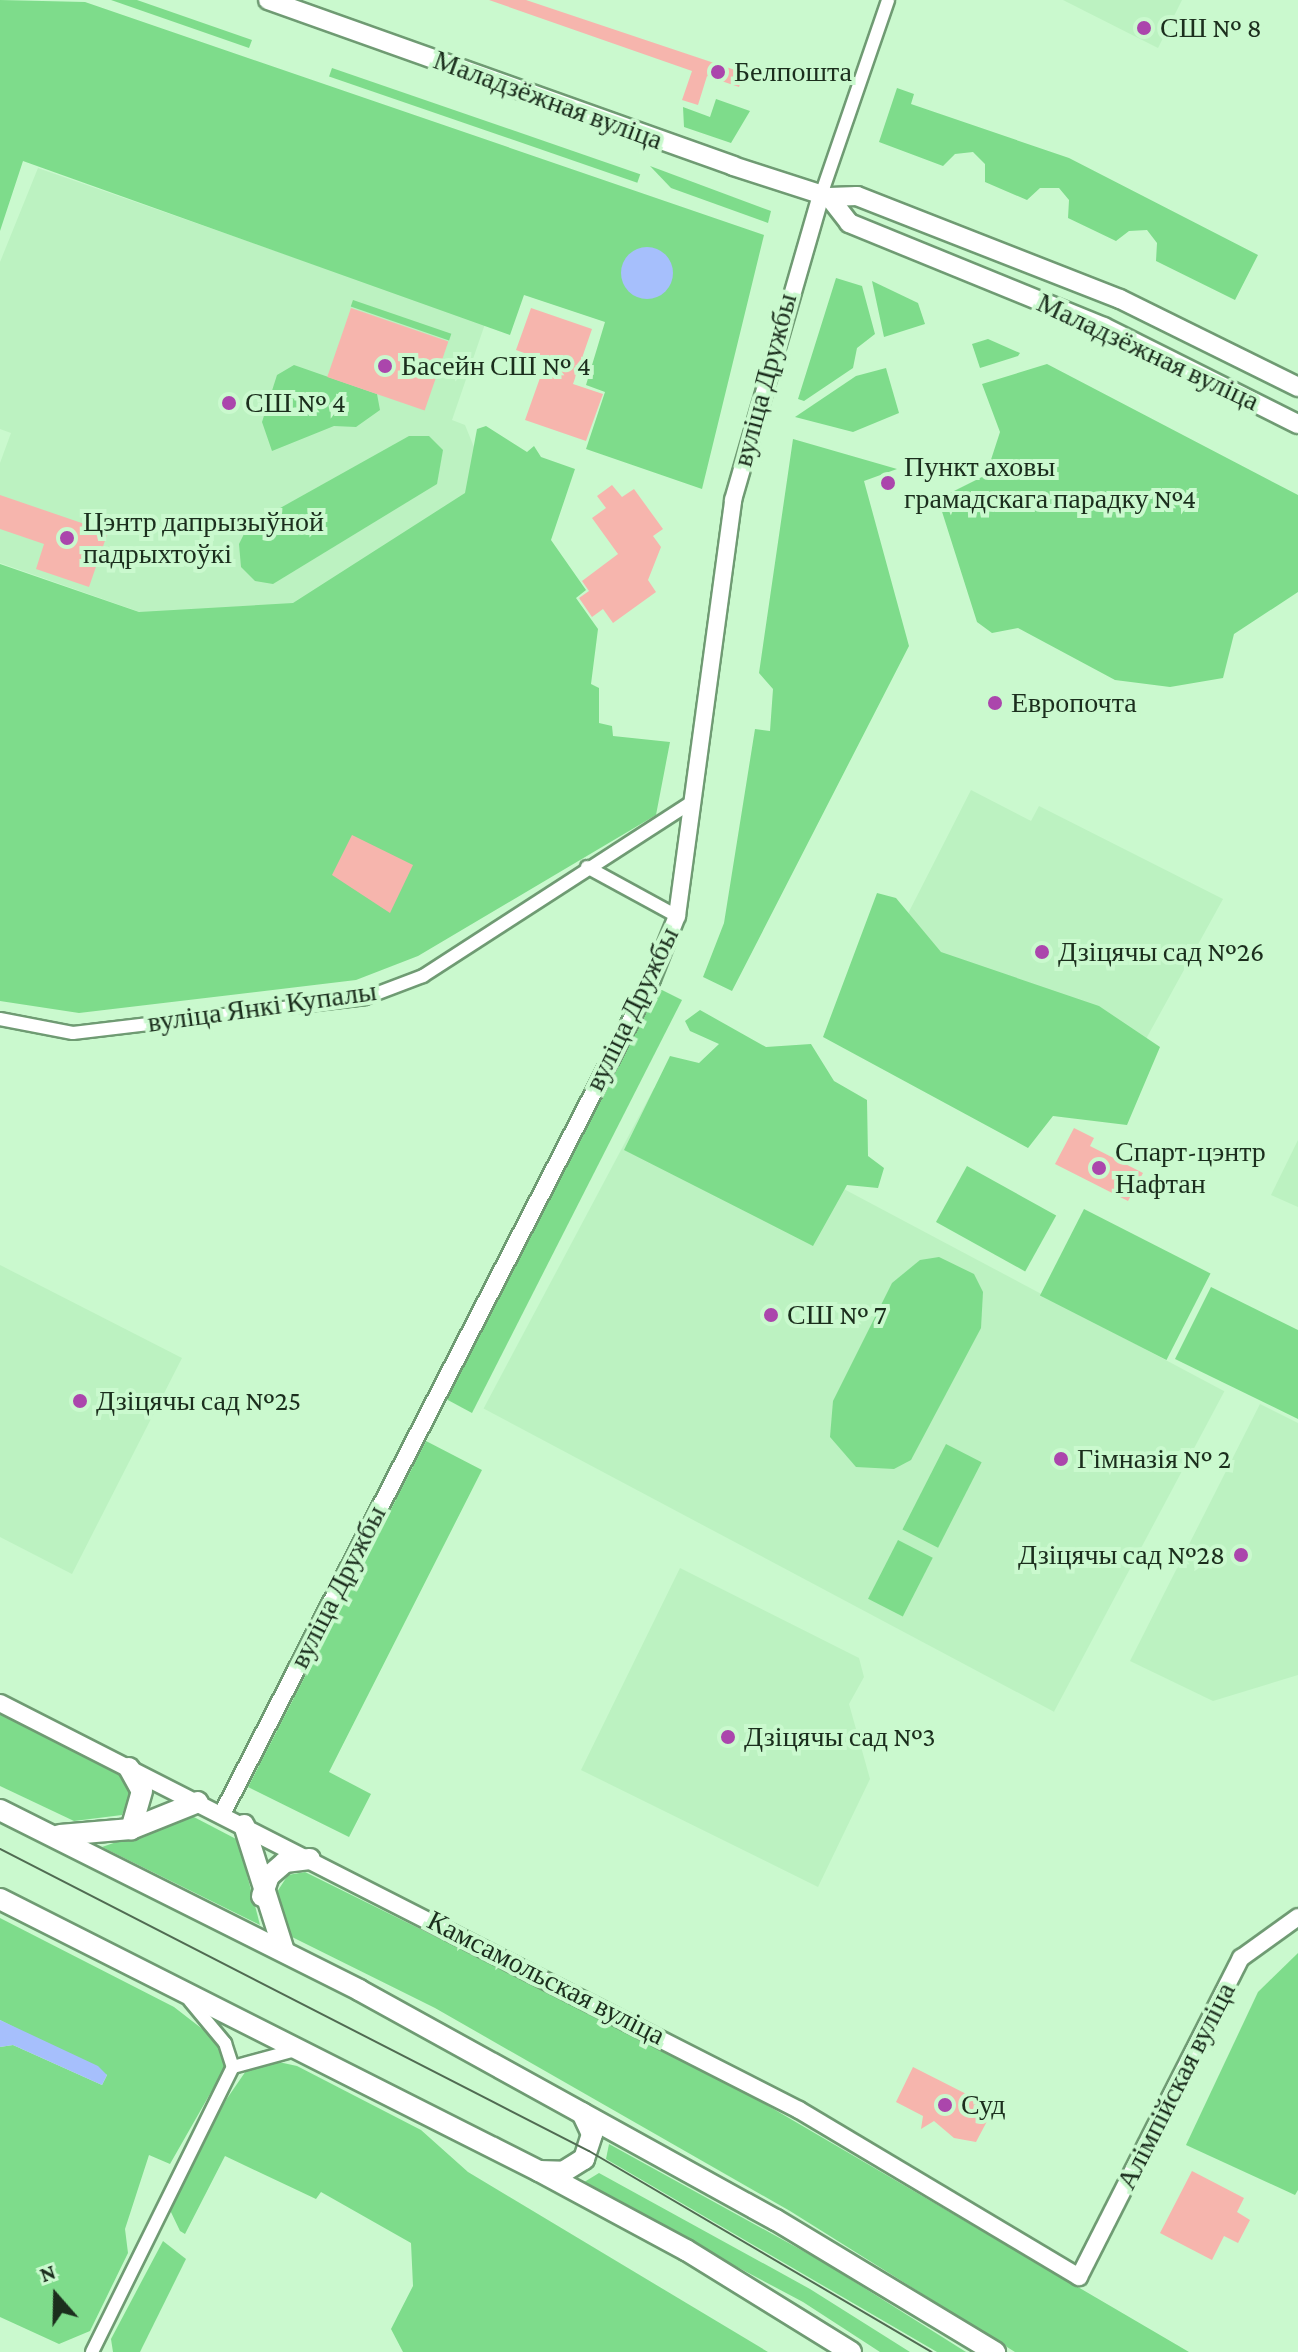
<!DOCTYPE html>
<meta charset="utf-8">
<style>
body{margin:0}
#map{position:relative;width:1298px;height:2352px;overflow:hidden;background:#caf9ce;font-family:"Crimson Pro",serif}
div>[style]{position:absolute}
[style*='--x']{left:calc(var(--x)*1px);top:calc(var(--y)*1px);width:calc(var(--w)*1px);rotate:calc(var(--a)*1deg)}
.built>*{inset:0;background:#bcf2c1;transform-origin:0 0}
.green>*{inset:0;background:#7edc8b;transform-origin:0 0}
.water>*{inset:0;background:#a6bffc}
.round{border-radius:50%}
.building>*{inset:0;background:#f6b5ad;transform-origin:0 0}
.roads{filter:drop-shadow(2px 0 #6f9b73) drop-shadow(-2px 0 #6f9b73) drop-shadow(0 2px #6f9b73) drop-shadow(0 -2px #6f9b73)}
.minor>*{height:12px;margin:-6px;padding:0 6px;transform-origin:6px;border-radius:6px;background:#fff}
.tertiary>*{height:16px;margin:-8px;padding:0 8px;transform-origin:8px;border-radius:8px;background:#fff}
.secondary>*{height:18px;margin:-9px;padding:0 9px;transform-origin:9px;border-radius:9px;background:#fff}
.primary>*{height:20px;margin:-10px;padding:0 10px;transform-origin:10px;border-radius:10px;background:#fff}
.tram>*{height:2px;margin:-1px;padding:0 1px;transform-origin:1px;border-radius:1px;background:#506b52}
.dots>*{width:22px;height:22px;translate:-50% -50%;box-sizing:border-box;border:4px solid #caf9ce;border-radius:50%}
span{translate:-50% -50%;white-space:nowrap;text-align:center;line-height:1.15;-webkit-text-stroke:8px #caf9ce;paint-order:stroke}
.poi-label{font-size:28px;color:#1b2e1d}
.left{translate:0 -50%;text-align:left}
.right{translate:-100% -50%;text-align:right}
.street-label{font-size:28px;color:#1b2e1d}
.north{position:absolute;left:16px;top:2256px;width:80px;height:80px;-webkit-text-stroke:6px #caf9ce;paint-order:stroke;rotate:340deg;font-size:22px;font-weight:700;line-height:32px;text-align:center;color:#1b2e1d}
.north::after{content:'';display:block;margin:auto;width:28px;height:36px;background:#1b2e1d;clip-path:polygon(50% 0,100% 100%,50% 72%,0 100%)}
</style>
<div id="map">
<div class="built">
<i style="clip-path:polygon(1063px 0,1182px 0,1158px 48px)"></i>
<i style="clip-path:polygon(38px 168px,485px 324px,452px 420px,465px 425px,491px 489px,257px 653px,0 563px,0 463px,11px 433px,0 429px,0 262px)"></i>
<i style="clip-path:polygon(971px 790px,1031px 821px,1039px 806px,1223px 899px,1102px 1119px,862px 1004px)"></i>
<i style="left:654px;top:1088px;width:646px;height:363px;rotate:28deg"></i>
<i style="clip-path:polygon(1298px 1140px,1298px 1207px,1271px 1195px)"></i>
<i style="clip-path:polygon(0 1265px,182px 1358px,72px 1574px,0 1537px)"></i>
<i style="clip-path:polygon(1260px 1404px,1298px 1423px,1298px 1675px,1213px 1701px,1130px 1661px)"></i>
<i style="clip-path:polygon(680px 1568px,859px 1658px,864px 1677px,849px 1704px,870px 1779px,818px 1887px,581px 1770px)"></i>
</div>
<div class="green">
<i style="clip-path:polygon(0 0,85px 2px,764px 235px,702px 489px,586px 449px,605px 392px,586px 385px,605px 322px,524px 295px,510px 335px,23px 161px,0 231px)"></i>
<i style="clip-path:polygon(111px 0,137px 0,252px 40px,249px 48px)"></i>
<i style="left:332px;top:68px;width:326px;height:9px;rotate:19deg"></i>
<i style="clip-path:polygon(897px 88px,914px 94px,911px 104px,1069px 158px,1258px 255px,1235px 300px,1156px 261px,1157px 243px,1147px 230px,1129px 231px,1116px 241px,1068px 218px,1069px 200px,1059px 188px,1040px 188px,1027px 200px,985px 182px,985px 164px,973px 152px,955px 154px,943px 166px,879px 142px)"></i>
<i style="clip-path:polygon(716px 99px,750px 111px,731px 143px,684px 127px,683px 107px,710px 117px)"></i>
<i style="clip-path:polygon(650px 166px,771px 211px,768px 223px,671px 188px)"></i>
<i style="clip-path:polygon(836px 278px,862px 286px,875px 334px,857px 348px,853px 368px,804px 401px,798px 399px)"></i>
<i style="clip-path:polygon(872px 281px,918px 303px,925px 324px,884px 337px)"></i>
<i style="left:353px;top:300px;width:104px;height:7px;rotate:19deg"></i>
<i style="clip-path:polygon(988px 339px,1020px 353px,1018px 356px,980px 368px,972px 344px)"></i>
<i style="clip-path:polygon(1047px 364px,1298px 495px,1298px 592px,1234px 634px,1223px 678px,1170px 687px,1115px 680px,1018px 628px,992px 633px,977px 622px,938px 499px,986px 475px,1000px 432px,982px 384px)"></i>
<i style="clip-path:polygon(294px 365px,377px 394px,380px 410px,356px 427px,334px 426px,272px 451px,262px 422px,277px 375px)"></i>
<i style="clip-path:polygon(886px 368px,899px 413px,853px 432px,795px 417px,856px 376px)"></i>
<i style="clip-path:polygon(486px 426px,527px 452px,534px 446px,541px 457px,575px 469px,551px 540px,586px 590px,576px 598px,598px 629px,591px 684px,599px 688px,599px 723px,612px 726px,613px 736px,670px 742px,656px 815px,418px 956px,356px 980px,79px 1013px,0 1001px,0 564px,139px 612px,293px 603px,465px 493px,477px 429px)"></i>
<i style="clip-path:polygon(409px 436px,429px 436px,443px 450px,437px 484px,273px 584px,255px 581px,241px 567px,239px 544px,248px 526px)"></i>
<i style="clip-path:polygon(793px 439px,897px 469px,864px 481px,909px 646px,732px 991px,703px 977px,724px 923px,755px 729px,770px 731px,773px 689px,759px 673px)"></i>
<i style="clip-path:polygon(877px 893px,896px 898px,941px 952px,1099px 1006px,1160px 1047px,1127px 1125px,1053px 1116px,1028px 1148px,823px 1037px)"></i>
<i style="clip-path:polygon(662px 990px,682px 1000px,472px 1413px,446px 1399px,653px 994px)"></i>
<i style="clip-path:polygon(700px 1010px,766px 1047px,811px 1044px,834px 1081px,867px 1100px,868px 1156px,884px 1168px,878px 1188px,847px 1185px,813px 1246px,624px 1150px,670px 1056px,699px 1063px,719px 1044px,690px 1031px,685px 1021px)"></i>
<i style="left:967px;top:1166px;width:102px;height:64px;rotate:29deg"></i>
<i style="left:1084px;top:1209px;width:142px;height:97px;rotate:27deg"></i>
<i style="clip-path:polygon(939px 1257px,974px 1274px,983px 1292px,981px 1328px,911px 1460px,894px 1469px,856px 1467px,830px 1437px,833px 1401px,892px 1283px,920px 1260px)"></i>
<i style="clip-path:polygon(1211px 1287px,1298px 1330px,1298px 1419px,1175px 1359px)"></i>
<i style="clip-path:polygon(426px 1441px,482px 1470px,329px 1772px,371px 1794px,349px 1837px,248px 1787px)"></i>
<i style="left:946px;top:1444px;width:40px;height:96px;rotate:27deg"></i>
<i style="left:898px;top:1540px;width:39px;height:66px;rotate:27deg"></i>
<i style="clip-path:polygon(0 1714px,121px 1775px,130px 1794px,122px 1815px,74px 1821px,0 1786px)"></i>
<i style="clip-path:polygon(192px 1816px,238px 1840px,260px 1925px,102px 1847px)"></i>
<i style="clip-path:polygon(305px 1872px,719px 2077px,1189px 2352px,1015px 2352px,790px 2211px,435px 2008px,290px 1936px,275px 1895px,288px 1875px)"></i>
<i style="clip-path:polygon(0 1918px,174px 2007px,214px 2038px,227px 2064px,170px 2164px,149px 2155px,125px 2229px,128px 2253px,90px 2331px,59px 2344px,0 2317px,0 2047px,13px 2045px,102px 2085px,107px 2075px,0 2020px)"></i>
<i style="clip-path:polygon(1298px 1953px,1298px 2190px,1295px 2195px,1186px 2145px,1258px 1992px)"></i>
<i style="clip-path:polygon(274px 2061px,297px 2066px,421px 2130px,468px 2172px,768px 2352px,403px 2352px,391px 2329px,413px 2286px,411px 2243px,321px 2192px,316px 2199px,225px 2156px,185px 2234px,180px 2231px,169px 2208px,226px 2100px,250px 2065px)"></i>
<i style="clip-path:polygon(609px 2144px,823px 2262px,966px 2352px,937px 2352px,606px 2159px)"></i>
<i style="clip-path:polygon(599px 2173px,810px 2289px,910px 2352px,880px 2352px,803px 2302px,581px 2184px)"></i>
<i style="clip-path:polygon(163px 2241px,186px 2259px,140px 2352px,113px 2352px,111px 2339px)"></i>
</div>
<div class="water">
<i class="round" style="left:621px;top:247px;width:52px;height:52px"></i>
<i style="clip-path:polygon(0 2020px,98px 2066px,107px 2075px,102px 2085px,13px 2045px,0 2047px)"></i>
</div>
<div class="building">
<i style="clip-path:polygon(489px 0,526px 0,744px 73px,739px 87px,707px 76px,698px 105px,682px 100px,692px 71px)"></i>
<i style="left:351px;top:308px;width:103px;height:73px;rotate:19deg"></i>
<i style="clip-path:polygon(531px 308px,592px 329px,573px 384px,603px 394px,586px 441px,525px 420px,546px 361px,516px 350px)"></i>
<i style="clip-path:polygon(612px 485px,622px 497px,634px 489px,663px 529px,653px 536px,661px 547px,648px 580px,656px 592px,613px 623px,603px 609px,592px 617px,579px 598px,589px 591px,582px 581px,618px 554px,592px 518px,606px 508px,597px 496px)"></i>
<i style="clip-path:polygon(0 495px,108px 532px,89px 587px,36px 569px,44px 544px,0 529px)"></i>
<i style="clip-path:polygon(352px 835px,413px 865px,390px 913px,332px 875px)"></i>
<i style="clip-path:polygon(1074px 1128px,1094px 1138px,1090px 1146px,1143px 1173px,1128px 1201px,1055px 1164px)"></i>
<i style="clip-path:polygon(913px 2067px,994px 2108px,976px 2142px,954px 2138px,934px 2121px,921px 2129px,923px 2116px,896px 2102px)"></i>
<i style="clip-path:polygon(1192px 2171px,1244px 2198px,1237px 2212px,1250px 2220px,1238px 2243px,1224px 2236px,1212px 2260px,1160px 2233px)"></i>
</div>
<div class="roads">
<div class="minor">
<i style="--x:821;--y:195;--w:206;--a:-71"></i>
<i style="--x:587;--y:867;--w:102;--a:28.6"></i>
<i style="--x:0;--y:1019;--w:74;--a:10.9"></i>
<i style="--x:73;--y:1033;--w:294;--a:-6.8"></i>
<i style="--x:365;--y:998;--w:62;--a:-20.8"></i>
<i style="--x:423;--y:976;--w:322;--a:-32.9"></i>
<i style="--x:190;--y:2001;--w:55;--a:50.2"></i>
<i style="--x:225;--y:2043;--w:25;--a:72"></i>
<i style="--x:92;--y:2352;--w:318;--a:-63.7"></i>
<i style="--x:233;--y:2067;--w:61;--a:-15.2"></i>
</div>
<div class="tertiary">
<i style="--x:0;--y:1703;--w:897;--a:26.99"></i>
<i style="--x:799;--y:2110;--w:326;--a:30.8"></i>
<i style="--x:1079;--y:2277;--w:358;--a:-63.1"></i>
<i style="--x:1241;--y:1958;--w:70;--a:-35.7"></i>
<i style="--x:222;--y:1814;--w:939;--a:-62.75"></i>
<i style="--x:652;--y:979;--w:68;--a:-68.4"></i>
<i style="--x:677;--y:916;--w:420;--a:-82.3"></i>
<i style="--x:733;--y:500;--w:317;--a:-73.9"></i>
</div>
<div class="secondary">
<i style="--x:268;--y:0;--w:494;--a:19.6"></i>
<i style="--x:733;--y:166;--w:101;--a:17.9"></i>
<i style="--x:829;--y:197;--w:28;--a:-2"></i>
<i style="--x:857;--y:196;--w:282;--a:21.4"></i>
<i style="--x:1120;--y:299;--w:199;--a:26.3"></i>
<i style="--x:829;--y:197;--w:33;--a:52"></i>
<i style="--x:849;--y:223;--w:275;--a:22.2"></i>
<i style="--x:1104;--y:327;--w:217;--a:26.6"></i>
</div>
<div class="primary">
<i style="--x:129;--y:1768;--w:26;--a:61"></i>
<i style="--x:142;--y:1791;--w:40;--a:106"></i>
<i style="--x:0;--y:1810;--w:402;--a:26.6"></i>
<i style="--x:359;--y:1990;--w:476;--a:28.9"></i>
<i style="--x:776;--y:2220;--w:256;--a:31.1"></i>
<i style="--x:244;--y:1825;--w:132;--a:72.4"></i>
<i style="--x:60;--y:1835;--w:71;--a:-4.8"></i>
<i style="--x:131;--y:1829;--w:72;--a:-21.9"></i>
<i style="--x:262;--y:1896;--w:21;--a:-71"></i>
<i style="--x:269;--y:1876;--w:21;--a:-41"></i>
<i style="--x:285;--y:1862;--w:25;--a:-7"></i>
<i style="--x:0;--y:1899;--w:604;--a:26.78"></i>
<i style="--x:539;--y:2171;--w:167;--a:28.3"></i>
<i style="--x:686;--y:2250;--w:194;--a:31.7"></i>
<i style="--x:539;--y:2171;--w:24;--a:2"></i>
<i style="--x:563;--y:2172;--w:25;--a:-32"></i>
<i style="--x:584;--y:2159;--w:26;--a:-72"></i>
<i style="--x:592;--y:2134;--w:23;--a:-115"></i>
</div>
</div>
<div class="tram">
<i style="--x:0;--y:1849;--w:662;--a:27.15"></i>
<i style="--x:589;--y:2151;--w:397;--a:30.4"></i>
</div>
<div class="dots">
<i style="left:1144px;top:28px;background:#ab46ac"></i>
<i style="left:718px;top:72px;background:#ab46ac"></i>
<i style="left:385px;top:366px;background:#ab46ac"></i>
<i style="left:229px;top:403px;background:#ab46ac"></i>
<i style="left:888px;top:483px;background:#ab46ac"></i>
<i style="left:67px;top:538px;background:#ab46ac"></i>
<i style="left:995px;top:703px;background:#ab46ac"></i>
<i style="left:1042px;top:952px;background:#ab46ac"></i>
<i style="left:1099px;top:1168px;background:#ab46ac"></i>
<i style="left:771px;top:1315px;background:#ab46ac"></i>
<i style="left:80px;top:1401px;background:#ab46ac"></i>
<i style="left:1061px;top:1459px;background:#ab46ac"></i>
<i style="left:1241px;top:1555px;background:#ab46ac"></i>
<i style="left:728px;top:1737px;background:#ab46ac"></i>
<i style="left:945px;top:2105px;background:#ab46ac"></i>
</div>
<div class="poi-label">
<span class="left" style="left:1160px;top:28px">СШ № 8</span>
<span class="left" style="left:734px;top:72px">Белпошта</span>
<span class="left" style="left:401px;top:366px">Басейн СШ № 4</span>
<span class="left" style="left:245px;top:403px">СШ № 4</span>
<span class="left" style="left:904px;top:483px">Пункт аховы<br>грамадскага парадку №4</span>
<span class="left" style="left:83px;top:538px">Цэнтр дапрызыўной<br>падрыхтоўкі</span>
<span class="left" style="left:1011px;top:703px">Европочта</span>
<span class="left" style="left:1058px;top:952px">Дзіцячы сад №26</span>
<span class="left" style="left:1115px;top:1168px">Спарт-цэнтр<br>Нафтан</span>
<span class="left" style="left:787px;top:1315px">СШ № 7</span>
<span class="left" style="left:96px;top:1401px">Дзіцячы сад №25</span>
<span class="left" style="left:1077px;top:1459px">Гімназія № 2</span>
<span class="right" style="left:1225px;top:1555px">Дзіцячы сад №28</span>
<span class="left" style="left:744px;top:1737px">Дзіцячы сад №3</span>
<span class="left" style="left:961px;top:2105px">Суд</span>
</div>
<div class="street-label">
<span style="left:548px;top:100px;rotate:20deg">Маладзёжная вуліца</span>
<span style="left:1148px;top:352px;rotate:25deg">Маладзёжная вуліца</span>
<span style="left:765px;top:380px;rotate:-75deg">вуліца Дружбы</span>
<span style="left:262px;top:1007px;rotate:-8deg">вуліца Янкі Купалы</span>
<span style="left:632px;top:1009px;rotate:-64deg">вуліца Дружбы</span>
<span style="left:338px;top:1587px;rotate:-63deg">вуліца Дружбы</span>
<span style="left:546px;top:1978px;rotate:27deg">Камсамольская вуліца</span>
<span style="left:1176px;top:2086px;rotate:-63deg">Алімпійская вуліца</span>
</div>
<div class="north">N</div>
</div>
